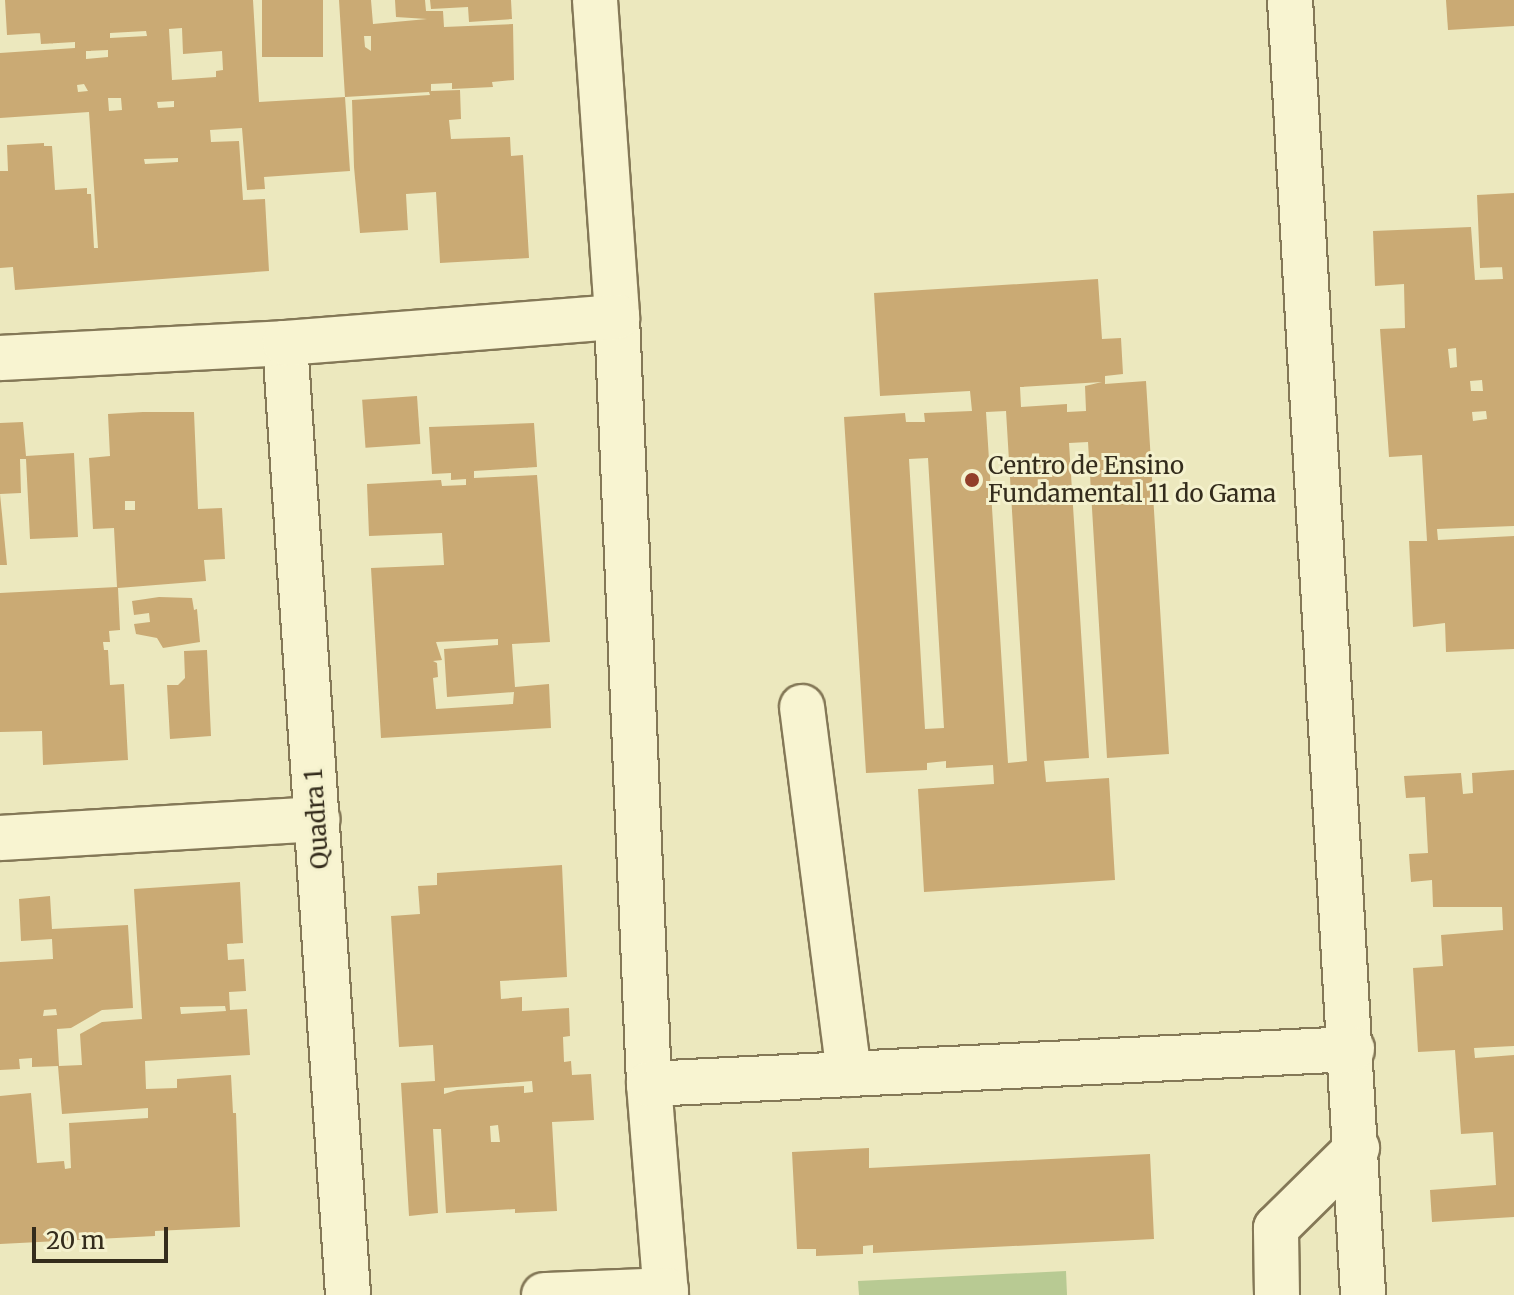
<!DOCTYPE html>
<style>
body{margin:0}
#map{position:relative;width:1514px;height:1295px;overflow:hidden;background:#ece8be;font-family:Merriweather,serif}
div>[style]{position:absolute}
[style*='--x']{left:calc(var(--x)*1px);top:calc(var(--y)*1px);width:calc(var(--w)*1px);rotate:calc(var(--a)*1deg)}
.green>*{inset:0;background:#b8ca93}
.building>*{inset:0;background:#caaa74;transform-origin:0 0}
.roads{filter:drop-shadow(2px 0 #847857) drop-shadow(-2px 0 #847857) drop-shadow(0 2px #847857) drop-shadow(0 -2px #847857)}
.minor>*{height:44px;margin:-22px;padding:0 22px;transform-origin:22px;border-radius:22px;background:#f8f4d1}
.dots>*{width:22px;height:22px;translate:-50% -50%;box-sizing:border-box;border:4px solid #f4f1cd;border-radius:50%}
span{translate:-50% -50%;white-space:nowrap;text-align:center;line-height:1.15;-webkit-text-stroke:6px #f4f1cd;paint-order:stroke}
.poi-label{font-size:24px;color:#342c1c}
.left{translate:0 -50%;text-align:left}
.street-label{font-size:24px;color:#342c1c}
.scale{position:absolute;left:32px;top:1227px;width:136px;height:36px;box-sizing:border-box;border:4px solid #342c1c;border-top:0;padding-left:10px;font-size:24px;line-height:28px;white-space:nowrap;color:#342c1c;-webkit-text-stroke:6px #f4f1cd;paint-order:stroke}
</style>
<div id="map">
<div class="green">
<i style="clip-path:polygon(1066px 1271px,1067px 1295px,859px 1295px,858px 1281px)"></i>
</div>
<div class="building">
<i style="clip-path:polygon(evenodd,5px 0,253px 0,259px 102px,345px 97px,350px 171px,264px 177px,265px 189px,247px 190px,242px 128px,210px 130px,211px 142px,239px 141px,243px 200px,265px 199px,269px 271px,15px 290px,13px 267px,0 268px,0 171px,8px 171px,7px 145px,44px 143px,44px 146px,52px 146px,55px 190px,87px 188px,87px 194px,91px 194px,94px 248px,98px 248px,89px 112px,0 118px,0 53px,75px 48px,75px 42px,41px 44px,40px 33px,7px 35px,5px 0,182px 28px,183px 54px,222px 51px,223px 70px,216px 71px,216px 77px,172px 80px,169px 29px,182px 28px,5px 0,146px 31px,147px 36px,110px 38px,110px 33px,146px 31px,5px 0,108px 50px,108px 57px,86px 59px,86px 51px,108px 50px,5px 0,84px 84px,88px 91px,78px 92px,77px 85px,84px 84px,5px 0,108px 98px,121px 98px,122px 110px,109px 111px,108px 98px,5px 0,174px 101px,174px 107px,158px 108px,157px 102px,174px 101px,5px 0,178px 158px,178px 162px,145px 164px,144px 159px,178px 158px)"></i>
<i style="left:262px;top:0;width:61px;height:57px"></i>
<i style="clip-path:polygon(evenodd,339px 0,371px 0,373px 24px,427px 19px,396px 17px,395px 0,425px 0,426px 11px,443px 11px,444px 27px,513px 24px,514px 80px,492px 82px,493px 87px,452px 89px,452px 83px,431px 84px,431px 91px,460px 90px,461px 119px,449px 120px,451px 139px,510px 137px,511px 156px,523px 155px,529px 258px,440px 263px,436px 192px,406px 194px,408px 230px,360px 233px,354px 167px,352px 100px,430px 95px,429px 92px,345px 97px,339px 0,364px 36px,371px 36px,371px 51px,365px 47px,364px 36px)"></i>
<i style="clip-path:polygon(430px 0,511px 0,512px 19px,469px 22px,468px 7px,431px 9px)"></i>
<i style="clip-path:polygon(1446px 0,1514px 0,1514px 26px,1448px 30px)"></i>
<i style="clip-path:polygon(evenodd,1514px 193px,1514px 526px,1437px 529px,1438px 540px,1514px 536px,1514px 649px,1446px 652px,1445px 623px,1413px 627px,1409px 541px,1427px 541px,1422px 455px,1389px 457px,1380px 329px,1405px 328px,1404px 284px,1375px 286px,1373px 231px,1471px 227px,1475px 280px,1503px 279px,1502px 267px,1480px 268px,1477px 195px,1514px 193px,1456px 348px,1457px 367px,1450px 368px,1448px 349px,1456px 348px,1514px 193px,1482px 380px,1483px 391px,1471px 391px,1470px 381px,1482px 380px,1514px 193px,1486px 411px,1487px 419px,1473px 421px,1472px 412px,1486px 411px)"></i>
<i style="clip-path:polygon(evenodd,1098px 279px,1102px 339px,1121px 338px,1123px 374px,1105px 376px,1105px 384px,1146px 381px,1169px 754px,1107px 758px,1088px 442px,1069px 443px,1089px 758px,1044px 761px,1046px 782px,1109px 778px,1115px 880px,924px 892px,918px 789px,994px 784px,993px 765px,946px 768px,946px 761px,927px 763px,927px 770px,866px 773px,844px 417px,905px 413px,906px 422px,925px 422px,924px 413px,972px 411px,970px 391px,880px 396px,874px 293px,1098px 279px,1102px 382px,1085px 386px,1086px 411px,1067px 412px,1067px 404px,1021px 407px,1020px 387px,1102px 382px,1098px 279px,1006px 411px,1027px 761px,1008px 763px,986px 412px,1006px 411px,1098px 279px,928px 458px,944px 728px,925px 729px,909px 459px,928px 458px)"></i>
<i style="left:417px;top:396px;width:48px;height:55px;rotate:86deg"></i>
<i style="clip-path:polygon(evenodd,143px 412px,194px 412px,198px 509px,222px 508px,225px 559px,204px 560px,206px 581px,118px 588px,120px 630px,109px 631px,110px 642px,103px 642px,104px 650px,108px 650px,110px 685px,124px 684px,128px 760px,43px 765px,42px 731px,0 732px,0 593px,117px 587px,114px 528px,93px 529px,89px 458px,110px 456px,108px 414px,143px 412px,125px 501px,135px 501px,135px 510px,125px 510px,125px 501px)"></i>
<i style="clip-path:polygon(23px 422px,26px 456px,74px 453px,78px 537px,30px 539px,26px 459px,20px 459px,21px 493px,0 494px,0 423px)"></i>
<i style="clip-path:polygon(evenodd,534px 423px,537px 467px,474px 471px,474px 478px,537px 475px,550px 642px,512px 644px,515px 687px,549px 684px,551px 728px,381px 738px,371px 568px,444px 565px,442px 533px,369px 536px,367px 484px,441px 480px,442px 486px,466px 485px,466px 479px,451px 480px,451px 473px,432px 474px,429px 427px,534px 423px,498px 639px,498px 645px,444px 649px,447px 697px,514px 692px,513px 704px,436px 709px,433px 678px,438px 677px,437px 663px,433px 661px,442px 660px,436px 642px,498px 639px)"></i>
<i style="clip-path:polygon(0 494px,7px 565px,0 565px)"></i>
<i style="clip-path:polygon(159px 597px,192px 598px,194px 610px,197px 609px,200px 642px,163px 648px,157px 638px,136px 634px,134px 624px,150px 622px,149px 613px,134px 615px,132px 601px)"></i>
<i style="clip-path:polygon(207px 650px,211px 736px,170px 739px,167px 685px,178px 685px,185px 678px,184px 651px)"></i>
<i style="clip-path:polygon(1514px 770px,1514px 1046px,1474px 1048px,1475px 1058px,1514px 1055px,1514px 1217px,1432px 1222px,1430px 1190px,1496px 1185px,1493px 1132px,1461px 1134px,1455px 1050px,1418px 1052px,1413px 968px,1443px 966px,1441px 935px,1503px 930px,1502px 907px,1433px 907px,1432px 880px,1411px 882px,1409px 854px,1428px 853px,1425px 797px,1406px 798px,1404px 776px,1461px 773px,1463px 794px,1473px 793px,1472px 773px)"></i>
<i style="clip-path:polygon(evenodd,562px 865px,567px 977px,500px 981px,501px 999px,522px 997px,522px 1011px,569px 1008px,570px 1036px,563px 1037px,564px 1062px,571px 1061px,572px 1075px,591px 1074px,594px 1120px,552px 1122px,557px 1211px,515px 1213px,515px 1209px,446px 1213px,441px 1129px,433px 1129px,438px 1213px,409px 1216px,401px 1083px,435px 1081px,433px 1045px,399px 1047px,391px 916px,420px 914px,418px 886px,437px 885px,437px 873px,562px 865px,532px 1081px,533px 1092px,524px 1093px,524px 1086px,457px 1090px,444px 1094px,444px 1088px,532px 1081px,562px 865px,498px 1125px,500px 1142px,491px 1142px,490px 1126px,498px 1125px)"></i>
<i style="clip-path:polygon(evenodd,240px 882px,243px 943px,227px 944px,228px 960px,244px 959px,246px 991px,229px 992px,230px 1010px,247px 1009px,250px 1055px,145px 1061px,146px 1089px,177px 1088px,177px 1079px,231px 1075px,233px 1113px,236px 1113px,240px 1227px,155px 1231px,155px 1236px,0 1244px,0 1096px,31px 1093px,37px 1163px,64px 1161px,65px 1169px,71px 1168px,69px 1123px,148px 1118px,148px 1108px,62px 1114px,58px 1066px,32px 1067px,32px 1058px,19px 1059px,20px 1069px,0 1070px,0 962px,53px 959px,52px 939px,21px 941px,19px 899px,50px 896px,52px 929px,128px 925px,133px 1008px,102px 1010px,71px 1028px,57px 1029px,59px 1066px,82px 1065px,80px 1034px,102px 1022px,142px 1019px,134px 889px,240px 882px,225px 1006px,226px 1011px,181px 1014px,180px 1007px,225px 1006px,240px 882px,56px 1009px,57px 1015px,43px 1016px,44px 1010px,56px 1009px)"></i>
<i style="clip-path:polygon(869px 1148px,869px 1168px,1150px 1154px,1154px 1239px,873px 1253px,873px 1245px,863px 1246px,863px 1254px,816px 1256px,816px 1249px,797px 1249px,792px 1152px)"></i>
</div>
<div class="roads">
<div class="minor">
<i style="--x:595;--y:0;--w:318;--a:86"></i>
<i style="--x:617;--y:317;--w:768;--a:87.61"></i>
<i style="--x:649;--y:1084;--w:212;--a:85.4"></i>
<i style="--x:1290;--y:0;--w:1297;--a:86.77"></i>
<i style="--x:285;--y:343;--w:954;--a:86.21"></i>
<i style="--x:0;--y:358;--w:285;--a:-3"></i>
<i style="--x:285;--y:343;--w:333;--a:-4.5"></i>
<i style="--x:802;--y:707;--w:370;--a:82.7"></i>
<i style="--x:0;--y:838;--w:318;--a:-3.4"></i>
<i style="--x:649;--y:1084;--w:704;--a:-2.85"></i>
<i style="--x:544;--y:1295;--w:122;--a:-2.3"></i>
<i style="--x:1277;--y:1295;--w:67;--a:-90.9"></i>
<i style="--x:1276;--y:1228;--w:114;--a:-44.6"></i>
</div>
</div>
<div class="dots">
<i style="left:972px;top:480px;background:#923e29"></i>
</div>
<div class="poi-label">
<span class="left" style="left:988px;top:480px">Centro de Ensino<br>Fundamental 11 do Gama</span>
</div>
<div class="street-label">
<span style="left:317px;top:819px;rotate:-94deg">Quadra 1</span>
</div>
<div class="scale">20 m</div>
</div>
